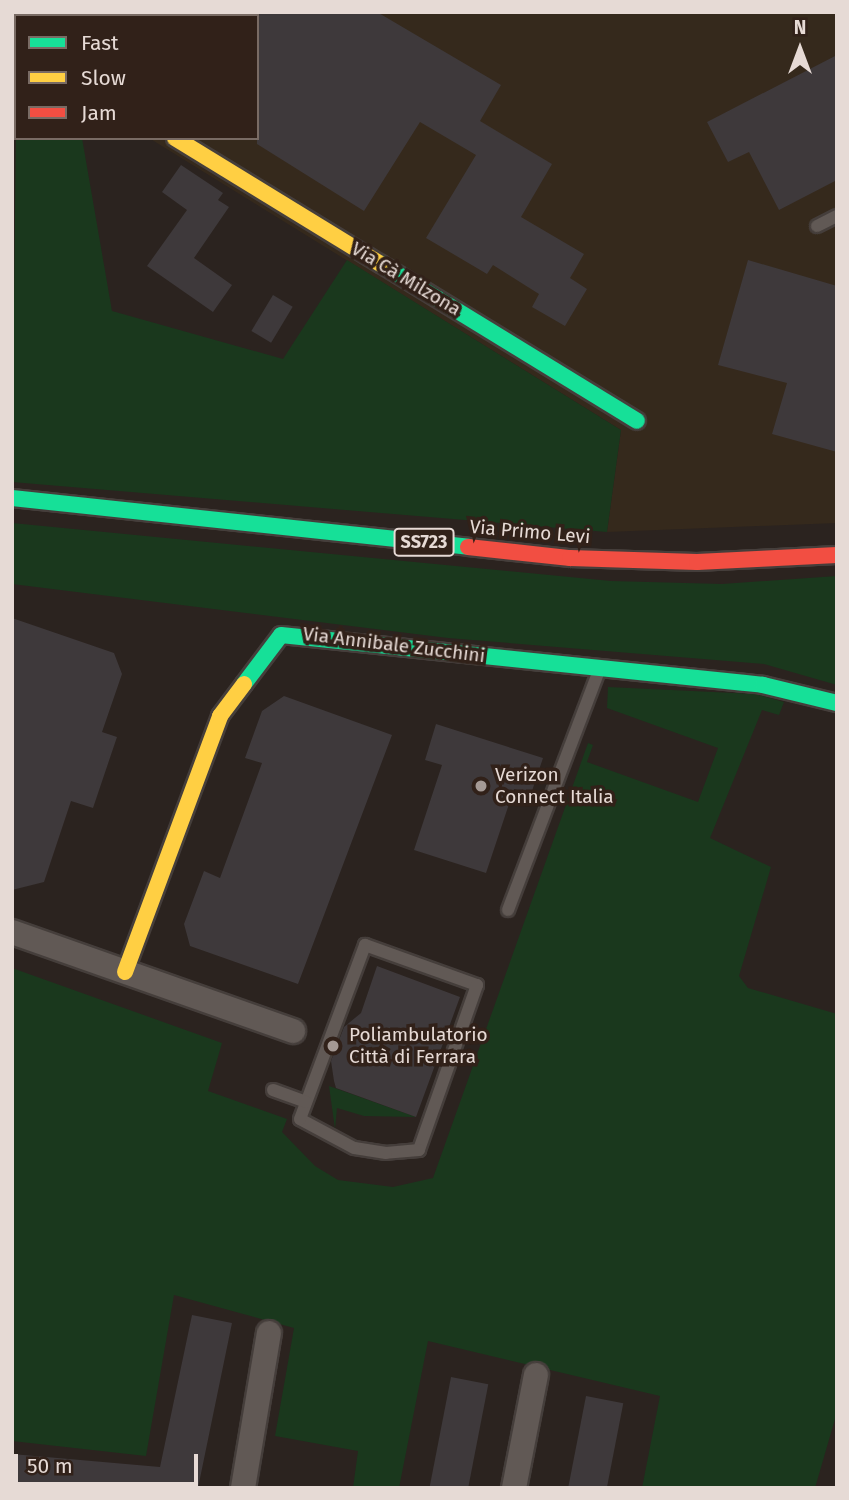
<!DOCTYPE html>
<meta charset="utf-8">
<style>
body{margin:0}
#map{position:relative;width:849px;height:1500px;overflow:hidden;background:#2b231f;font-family:"Fira Sans",sans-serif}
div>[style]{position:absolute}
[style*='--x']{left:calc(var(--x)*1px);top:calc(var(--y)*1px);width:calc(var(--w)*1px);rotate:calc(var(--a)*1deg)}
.industrial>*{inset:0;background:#35291c}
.green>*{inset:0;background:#1a381d}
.building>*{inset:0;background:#3e393b;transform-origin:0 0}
.roads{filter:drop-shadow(2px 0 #453e3b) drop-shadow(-2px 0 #453e3b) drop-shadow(0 2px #453e3b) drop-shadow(0 -2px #453e3b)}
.lane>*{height:12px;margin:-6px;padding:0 6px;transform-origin:6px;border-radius:6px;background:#615955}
.street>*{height:24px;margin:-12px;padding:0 12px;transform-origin:12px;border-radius:12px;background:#615955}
.fast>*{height:16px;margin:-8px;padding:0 8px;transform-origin:8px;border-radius:8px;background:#16e098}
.slow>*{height:16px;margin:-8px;padding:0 8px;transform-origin:8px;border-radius:8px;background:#ffcf43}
.jam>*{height:16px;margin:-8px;padding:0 8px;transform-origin:8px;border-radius:8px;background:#f24e42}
.dots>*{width:19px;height:19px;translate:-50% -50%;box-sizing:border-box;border:4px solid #312119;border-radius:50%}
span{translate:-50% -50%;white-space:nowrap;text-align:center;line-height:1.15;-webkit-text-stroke:7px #312119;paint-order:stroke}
.shield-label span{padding:2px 5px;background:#312119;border:2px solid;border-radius:5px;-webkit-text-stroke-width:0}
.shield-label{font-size:18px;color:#e6dad5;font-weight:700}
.street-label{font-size:19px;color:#e6dad5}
.poi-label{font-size:19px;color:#e6dad5}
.left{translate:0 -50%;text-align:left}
.frame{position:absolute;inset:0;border:14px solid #e6dad5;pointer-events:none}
.legend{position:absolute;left:14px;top:14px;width:245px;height:126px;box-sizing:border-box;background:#312119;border:2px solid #796b64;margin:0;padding:9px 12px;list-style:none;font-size:21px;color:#e6dad5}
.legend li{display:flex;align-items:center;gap:14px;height:35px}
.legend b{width:35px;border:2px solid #796b64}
.north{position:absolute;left:765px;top:14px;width:70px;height:70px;-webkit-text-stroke:5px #312119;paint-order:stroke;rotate:0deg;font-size:19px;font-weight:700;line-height:28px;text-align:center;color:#e6dad5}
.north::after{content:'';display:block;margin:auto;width:24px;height:32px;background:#e6dad5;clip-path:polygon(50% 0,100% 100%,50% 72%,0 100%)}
.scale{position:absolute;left:14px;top:1454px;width:184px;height:32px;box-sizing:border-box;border:4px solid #e6dad5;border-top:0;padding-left:9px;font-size:21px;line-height:24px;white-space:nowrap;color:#e6dad5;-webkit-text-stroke:5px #312119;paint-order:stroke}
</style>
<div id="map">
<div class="industrial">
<i style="clip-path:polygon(12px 12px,837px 12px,837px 523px,607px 532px,621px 430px,149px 138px,257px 138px,257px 16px,16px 16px,12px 133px)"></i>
</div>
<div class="green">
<i style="clip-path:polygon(16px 128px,16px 138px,82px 138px,112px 311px,283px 359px,347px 260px,621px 430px,607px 532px,12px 482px)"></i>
<i style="clip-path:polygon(12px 523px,611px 581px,722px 584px,837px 576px,837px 685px,764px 664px,448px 638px,12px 584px)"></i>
<i style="clip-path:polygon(608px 687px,755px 694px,784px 702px,779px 715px,762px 710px,710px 838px,771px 867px,739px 976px,748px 988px,837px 1014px,837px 1412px,815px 1488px,642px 1488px,660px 1396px,428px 1341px,399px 1488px,353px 1488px,358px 1451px,275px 1436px,294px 1328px,174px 1295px,146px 1456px,12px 1441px,12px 968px,222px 1043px,208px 1091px,287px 1119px,282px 1132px,315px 1166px,338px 1180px,393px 1187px,433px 1178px,588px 743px,593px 745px,587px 762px,698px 802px,718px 748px,607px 708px)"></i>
<i style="clip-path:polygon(329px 1086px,416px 1117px,364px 1116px,337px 1108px,335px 1129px)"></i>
</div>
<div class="building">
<i style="clip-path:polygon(257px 12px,377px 12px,501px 85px,480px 121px,552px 164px,521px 217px,584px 254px,570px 278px,587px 289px,565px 326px,532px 307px,539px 294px,493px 265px,487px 274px,426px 238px,476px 155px,420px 122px,364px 211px,257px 144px)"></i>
<i style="clip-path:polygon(837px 55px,837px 180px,779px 210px,749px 152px,728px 162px,707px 122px)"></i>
<i style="clip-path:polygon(181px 165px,223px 193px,218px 200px,229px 207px,194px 258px,232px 285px,213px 312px,147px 266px,187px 210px,162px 192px)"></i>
<i style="clip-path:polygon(748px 260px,837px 286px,837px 452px,772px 434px,787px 383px,718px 365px)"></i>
<i style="left:273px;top:295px;width:23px;height:42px;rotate:31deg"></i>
<i style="clip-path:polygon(12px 618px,114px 653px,122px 674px,102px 732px,117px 737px,93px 808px,71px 801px,44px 882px,12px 890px)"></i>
<i style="clip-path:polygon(284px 696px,392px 735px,298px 984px,190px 946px,184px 924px,204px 871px,220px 878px,262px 763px,245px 758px,262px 711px)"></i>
<i style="clip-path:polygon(436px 724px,543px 758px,531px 794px,514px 789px,486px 873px,414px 850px,442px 765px,425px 760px)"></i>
<i style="clip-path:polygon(377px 966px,460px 997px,416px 1117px,336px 1088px,334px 1081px,331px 1061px,344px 1027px,361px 1013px)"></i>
<i style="clip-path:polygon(192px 1315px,232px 1323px,198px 1488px,12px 1488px,12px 1454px,160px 1467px)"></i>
<i style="left:451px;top:1377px;width:38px;height:113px;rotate:11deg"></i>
<i style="left:586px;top:1396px;width:38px;height:94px;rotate:11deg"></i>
</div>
<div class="roads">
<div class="lane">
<i style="--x:817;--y:226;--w:22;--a:-27"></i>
<i style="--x:508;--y:910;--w:256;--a:-69.2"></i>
<i style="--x:365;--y:945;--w:119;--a:19.7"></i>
<i style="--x:477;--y:985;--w:175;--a:109.4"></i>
<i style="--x:419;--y:1150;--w:33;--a:175"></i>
<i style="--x:386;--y:1153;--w:32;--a:-171"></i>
<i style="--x:354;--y:1148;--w:61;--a:-151.8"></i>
<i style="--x:300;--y:1119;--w:186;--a:-69.5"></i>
<i style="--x:273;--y:1090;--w:35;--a:20"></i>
</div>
<div class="street">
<i style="--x:71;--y:16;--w:5;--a:-53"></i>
<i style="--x:103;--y:16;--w:4;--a:-76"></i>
<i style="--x:12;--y:96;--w:7;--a:-56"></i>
<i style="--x:12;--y:932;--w:298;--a:19.4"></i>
<i style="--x:243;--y:1488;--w:157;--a:-80.5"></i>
<i style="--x:514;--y:1488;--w:115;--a:-79"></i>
</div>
<div class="fast">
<i style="--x:381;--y:264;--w:300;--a:31.5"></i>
<i style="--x:12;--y:498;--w:459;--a:6.1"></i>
<i style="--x:244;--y:684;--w:61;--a:-52.9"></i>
<i style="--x:281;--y:635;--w:485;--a:5.9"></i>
<i style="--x:763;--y:685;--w:76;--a:13.7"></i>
</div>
<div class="slow">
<i style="--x:175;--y:138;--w:241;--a:31.5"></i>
<i style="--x:125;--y:972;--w:273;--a:-69.6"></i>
<i style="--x:220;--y:716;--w:40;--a:-53"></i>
</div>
<div class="jam">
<i style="--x:468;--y:547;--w:103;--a:6.2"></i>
<i style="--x:570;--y:558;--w:127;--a:1.8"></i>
<i style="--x:697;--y:562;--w:140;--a:-2.9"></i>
</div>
</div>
<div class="dots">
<i style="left:481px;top:786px;background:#a59a95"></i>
<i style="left:333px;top:1046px;background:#a59a95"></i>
</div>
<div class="shield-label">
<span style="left:424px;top:542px">SS723</span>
</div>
<div class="street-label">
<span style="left:406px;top:279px;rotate:31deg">Via Cà Milzona</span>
<span style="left:530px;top:532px;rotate:5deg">Via Primo Levi</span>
<span style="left:394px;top:645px;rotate:7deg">Via Annibale Zucchini</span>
</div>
<div class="poi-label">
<span class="left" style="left:495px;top:786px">Verizon<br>Connect Italia</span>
<span class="left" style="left:349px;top:1046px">Poliambulatorio<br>Città di Ferrara</span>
</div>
<div class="frame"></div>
<ul class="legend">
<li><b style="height:9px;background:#16e098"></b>Fast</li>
<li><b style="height:9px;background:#ffcf43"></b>Slow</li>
<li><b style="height:9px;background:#f24e42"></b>Jam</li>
</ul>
<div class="north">N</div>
<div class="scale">50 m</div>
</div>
